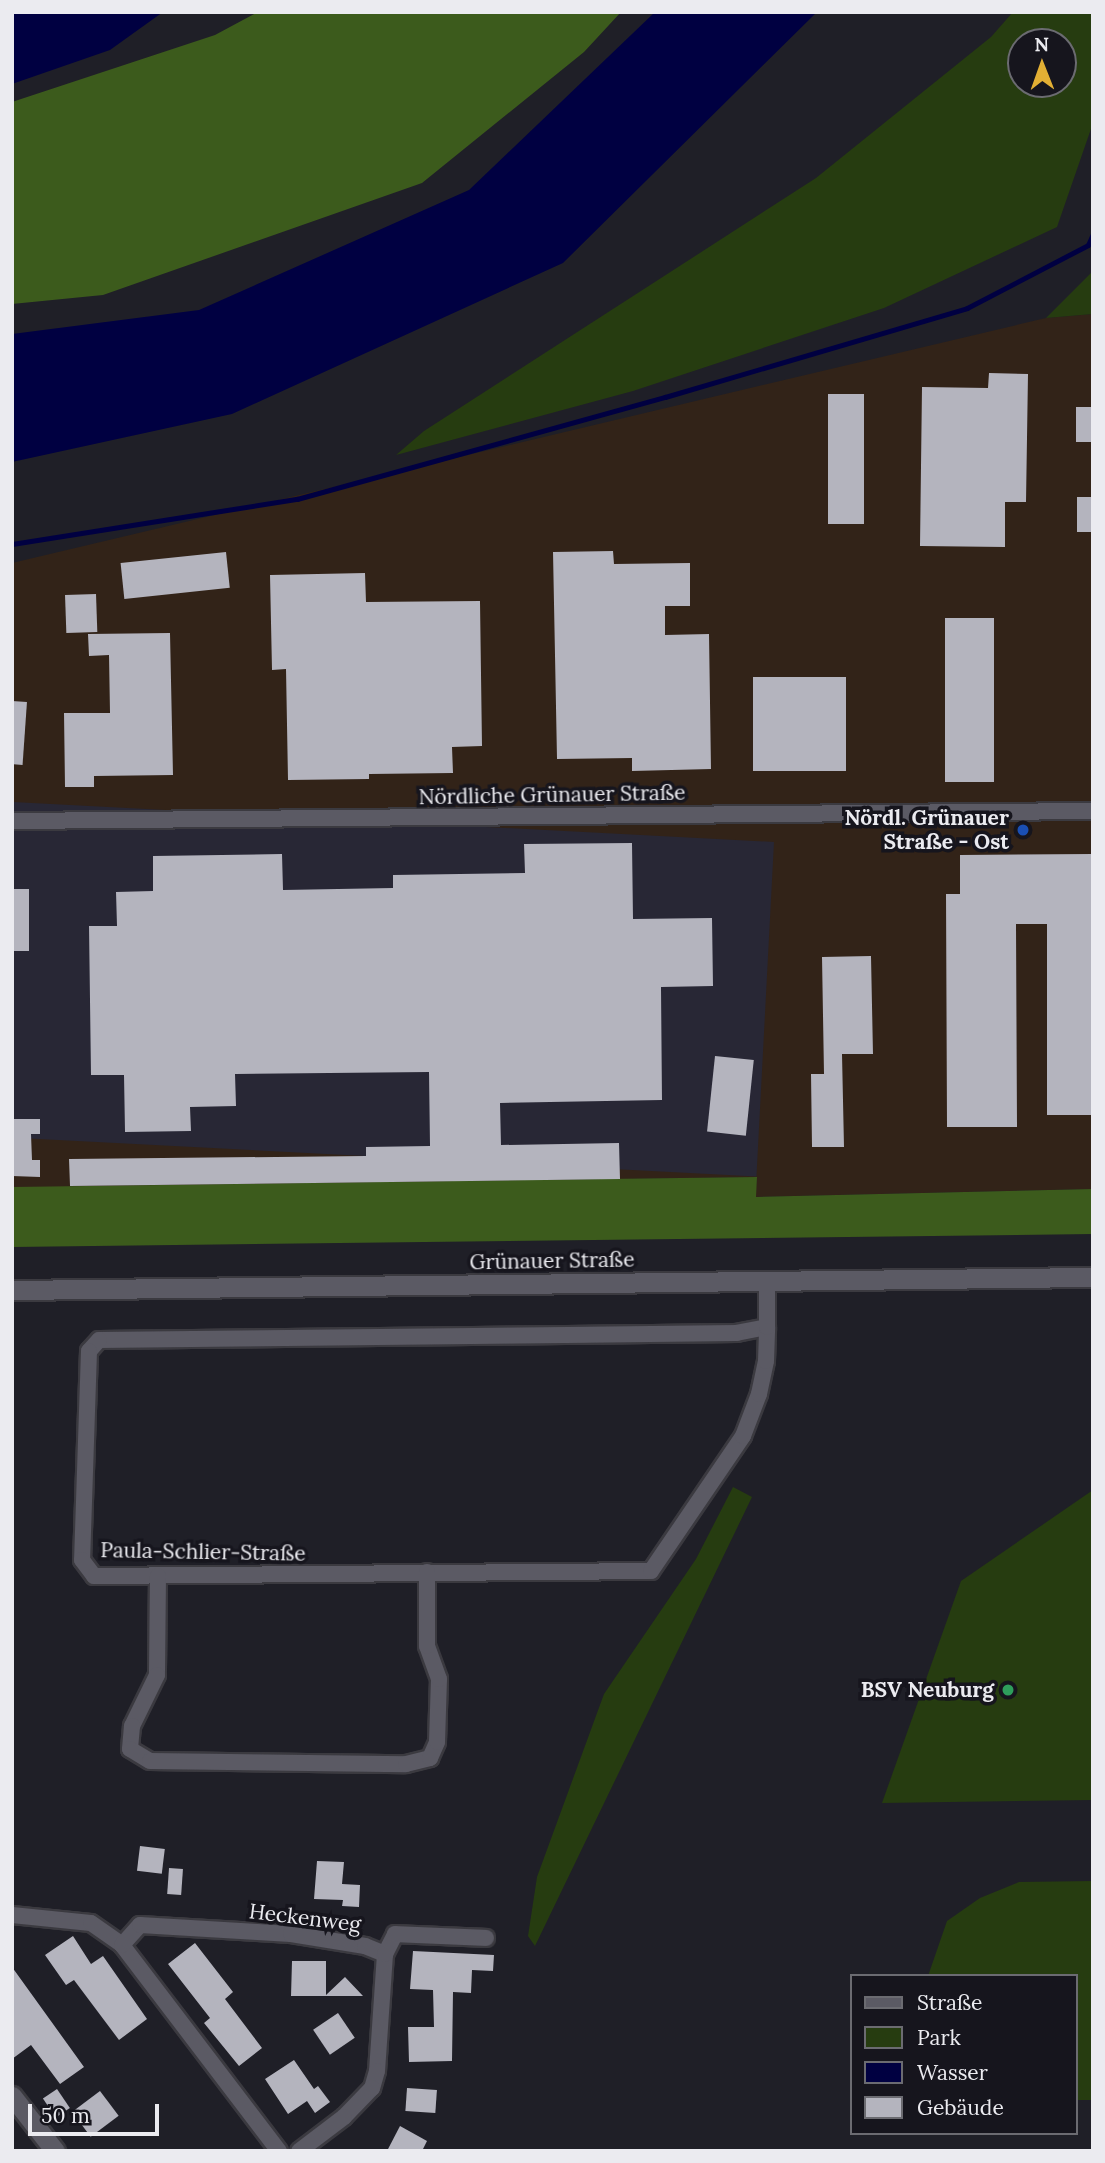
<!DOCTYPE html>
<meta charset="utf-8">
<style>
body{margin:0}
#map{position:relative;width:1105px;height:2163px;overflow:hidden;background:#1f1f27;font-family:Lora,serif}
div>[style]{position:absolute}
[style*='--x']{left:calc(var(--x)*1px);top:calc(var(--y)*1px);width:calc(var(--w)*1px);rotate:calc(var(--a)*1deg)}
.commercial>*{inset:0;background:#322318}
.built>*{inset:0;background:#282735;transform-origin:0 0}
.green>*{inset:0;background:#263c10}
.forest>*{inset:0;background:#3c5b1c}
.water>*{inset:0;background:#000041}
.stream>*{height:5px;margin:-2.5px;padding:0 2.5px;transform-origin:2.5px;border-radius:2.5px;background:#000041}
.building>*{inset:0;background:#b4b4be;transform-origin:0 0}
.roads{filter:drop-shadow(2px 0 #3b3a40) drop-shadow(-2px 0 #3b3a40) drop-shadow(0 2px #3b3a40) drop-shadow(0 -2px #3b3a40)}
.minor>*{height:16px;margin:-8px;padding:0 8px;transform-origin:8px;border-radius:8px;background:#5b5a64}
.tertiary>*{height:19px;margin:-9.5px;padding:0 9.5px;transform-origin:9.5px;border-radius:9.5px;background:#5b5a64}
.dots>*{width:19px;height:19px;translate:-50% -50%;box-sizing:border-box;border:4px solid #16151d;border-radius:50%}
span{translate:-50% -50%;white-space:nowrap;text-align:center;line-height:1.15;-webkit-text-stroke:7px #16151d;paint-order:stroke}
.street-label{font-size:21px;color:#ebebf0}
.poi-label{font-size:21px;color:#ebebf0;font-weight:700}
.right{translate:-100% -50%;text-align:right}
.frame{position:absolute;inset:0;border:14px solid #ebebf0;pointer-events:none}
.legend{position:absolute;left:850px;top:1974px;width:228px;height:161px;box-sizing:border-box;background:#16151d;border:2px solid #6b6b71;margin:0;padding:9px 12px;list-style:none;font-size:21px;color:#ebebf0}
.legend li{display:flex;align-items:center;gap:14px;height:35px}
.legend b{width:35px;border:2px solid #6b6b71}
.north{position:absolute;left:1007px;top:28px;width:70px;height:70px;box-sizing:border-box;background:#16151d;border:2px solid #6b6b71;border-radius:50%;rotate:359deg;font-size:19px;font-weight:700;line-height:28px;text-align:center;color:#ebebf0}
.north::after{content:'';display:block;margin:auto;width:24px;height:32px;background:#e2af34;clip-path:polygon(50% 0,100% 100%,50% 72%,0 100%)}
.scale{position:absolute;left:28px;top:2104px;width:131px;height:32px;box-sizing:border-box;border:4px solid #ebebf0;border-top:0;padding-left:9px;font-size:21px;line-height:24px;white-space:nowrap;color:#ebebf0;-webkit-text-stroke:5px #16151d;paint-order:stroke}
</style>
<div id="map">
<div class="commercial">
<i style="clip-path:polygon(1093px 314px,1093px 1189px,755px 1197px,757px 1177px,12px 1188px,12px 563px,1046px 318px)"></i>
</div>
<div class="built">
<i style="left:774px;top:842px;width:335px;height:762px;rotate:93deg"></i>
</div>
<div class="green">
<i style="clip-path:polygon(evenodd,1013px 12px,1093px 12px,1093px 123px,1057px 227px,884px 308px,633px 391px,396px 455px,424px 431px,816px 178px,991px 37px,1013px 12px,1021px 42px,1063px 42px,1063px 84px,1021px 84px,1021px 42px)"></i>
<i style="clip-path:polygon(1093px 271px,1093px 314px,1046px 318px)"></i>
<i style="clip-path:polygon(733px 1487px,752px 1497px,535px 1946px,528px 1936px,537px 1877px,604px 1694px,696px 1559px)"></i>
<i style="clip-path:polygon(1093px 1490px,1093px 1800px,882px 1803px,961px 1581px)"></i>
<i style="clip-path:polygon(1093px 1881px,1093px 2100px,1075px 2100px,1075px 1976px,928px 1976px,947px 1921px,980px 1898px,1019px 1882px)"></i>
</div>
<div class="forest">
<i style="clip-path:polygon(258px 12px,621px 12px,584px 52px,422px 183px,103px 295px,12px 304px,12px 102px,215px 35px)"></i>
<i style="clip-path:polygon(757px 1177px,756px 1197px,1093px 1189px,1093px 1234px,12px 1247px,12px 1187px)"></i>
</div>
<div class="water">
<i style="clip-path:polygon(12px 12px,163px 12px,110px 50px,12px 84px)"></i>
<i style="clip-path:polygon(655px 12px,817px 12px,563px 263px,232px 414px,12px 462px,12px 334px,199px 310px,469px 190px)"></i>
</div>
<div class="stream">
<i style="--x:12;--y:544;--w:289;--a:-9"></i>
<i style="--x:297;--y:499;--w:382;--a:-15.5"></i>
<i style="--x:665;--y:397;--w:315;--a:-16.4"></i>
<i style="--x:967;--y:308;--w:136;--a:-27.5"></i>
<i style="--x:1088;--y:245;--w:12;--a:-66"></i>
</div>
<div class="building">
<i style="clip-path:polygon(989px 373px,1028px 374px,1026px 502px,1005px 502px,1005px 547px,920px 546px,922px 387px,988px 388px)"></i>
<i style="left:828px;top:394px;width:36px;height:130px"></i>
<i style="left:1076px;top:407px;width:17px;height:35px"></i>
<i style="left:1077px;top:497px;width:16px;height:35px"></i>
<i style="clip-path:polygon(613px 551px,614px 564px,690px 563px,690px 606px,665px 606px,665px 635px,709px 634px,711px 769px,632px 771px,632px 758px,557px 759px,553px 552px)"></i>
<i style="left:226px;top:552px;width:36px;height:106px;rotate:84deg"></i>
<i style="clip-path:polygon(365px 573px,366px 602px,480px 601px,482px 746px,452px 747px,453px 773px,369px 774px,369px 779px,288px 780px,286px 669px,272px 670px,270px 575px)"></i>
<i style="left:96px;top:594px;width:38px;height:31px;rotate:88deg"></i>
<i style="left:945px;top:618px;width:49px;height:164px"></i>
<i style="clip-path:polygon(170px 633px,173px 775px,94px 776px,94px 787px,65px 787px,64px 713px,110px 713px,109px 655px,89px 656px,88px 634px)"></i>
<i style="left:846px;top:677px;width:94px;height:93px;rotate:90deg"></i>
<i style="left:12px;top:701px;width:15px;height:63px;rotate:4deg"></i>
<i style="clip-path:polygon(632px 843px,633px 919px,712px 918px,713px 986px,661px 987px,662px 1100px,500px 1103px,501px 1145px,619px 1143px,620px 1179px,70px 1186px,69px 1159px,366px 1156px,366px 1147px,430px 1146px,429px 1072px,235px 1074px,236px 1106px,190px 1107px,191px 1131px,125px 1132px,124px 1075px,91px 1075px,89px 926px,117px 926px,116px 892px,153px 891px,153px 856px,282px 854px,283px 890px,393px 888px,393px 875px,525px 873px,524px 844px)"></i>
<i style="clip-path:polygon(1093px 854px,1093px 1115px,1047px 1115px,1047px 924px,1016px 924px,1017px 1127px,947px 1127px,946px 894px,960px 894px,960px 855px)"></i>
<i style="left:12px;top:889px;width:17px;height:62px"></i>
<i style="clip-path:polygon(871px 956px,873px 1054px,842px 1054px,844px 1147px,812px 1147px,811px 1074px,824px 1074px,822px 957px)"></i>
<i style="left:715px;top:1056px;width:39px;height:76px;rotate:6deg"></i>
<i style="clip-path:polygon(12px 1119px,40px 1119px,40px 1134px,31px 1134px,32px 1160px,40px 1160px,40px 1177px,12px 1176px)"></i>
<i style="left:140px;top:1846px;width:25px;height:25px;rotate:7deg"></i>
<i style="clip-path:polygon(317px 1861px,344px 1862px,342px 1884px,360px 1885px,359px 1907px,342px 1906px,343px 1900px,314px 1899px)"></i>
<i style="left:169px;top:1868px;width:14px;height:26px;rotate:4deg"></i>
<i style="clip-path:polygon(73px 1936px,91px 1964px,103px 1956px,147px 2019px,119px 2040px,74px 1980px,66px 1985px,45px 1955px)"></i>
<i style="clip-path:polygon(195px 1943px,233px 1992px,225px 1999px,262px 2048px,239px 2066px,204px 2023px,210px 2018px,168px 1964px)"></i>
<i style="clip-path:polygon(413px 1951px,494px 1955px,493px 1971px,472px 1970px,471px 1993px,453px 1992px,452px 2061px,409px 2062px,408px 2027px,434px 2027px,433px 1990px,410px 1989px)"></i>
<i style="clip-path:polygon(292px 1961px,326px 1961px,326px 1995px,345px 1977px,363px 1996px,291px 1996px)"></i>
<i style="clip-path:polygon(12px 1967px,84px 2067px,60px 2084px,31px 2045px,12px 2059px)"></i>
<i style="left:338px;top:2013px;width:30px;height:30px;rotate:56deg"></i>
<i style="clip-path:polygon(294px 2060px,314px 2089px,318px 2086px,330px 2102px,315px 2113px,307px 2101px,288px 2114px,265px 2079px)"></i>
<i style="left:407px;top:2088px;width:30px;height:23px;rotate:4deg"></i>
<i style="left:57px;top:2089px;width:23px;height:17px;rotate:56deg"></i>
<i style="left:100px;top:2091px;width:31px;height:35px;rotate:53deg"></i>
<i style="clip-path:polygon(400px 2126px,427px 2141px,422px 2151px,387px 2151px)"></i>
</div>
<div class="roads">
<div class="minor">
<i style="--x:12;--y:821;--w:1081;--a:-0.53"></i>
<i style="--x:767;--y:1327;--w:31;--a:169"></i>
<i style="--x:737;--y:1333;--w:638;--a:179.37"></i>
<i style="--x:99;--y:1340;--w:15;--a:132"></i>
<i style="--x:89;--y:1351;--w:209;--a:91.9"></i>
<i style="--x:82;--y:1560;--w:20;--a:53"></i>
<i style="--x:94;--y:1576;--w:557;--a:-0.51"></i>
<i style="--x:651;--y:1571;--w:163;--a:-55.7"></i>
<i style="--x:743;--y:1436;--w:45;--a:-69.1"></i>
<i style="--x:759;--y:1394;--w:34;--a:-78"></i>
<i style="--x:766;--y:1361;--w:34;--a:-88"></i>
<i style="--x:767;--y:1327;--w:46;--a:-90"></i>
<i style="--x:158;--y:1576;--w:99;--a:90.6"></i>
<i style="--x:157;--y:1675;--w:57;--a:116.1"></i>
<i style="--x:132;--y:1726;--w:23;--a:95"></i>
<i style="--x:130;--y:1749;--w:23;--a:31"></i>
<i style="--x:150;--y:1761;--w:256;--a:0.7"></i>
<i style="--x:406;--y:1764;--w:25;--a:-14"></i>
<i style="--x:430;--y:1758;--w:17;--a:-66"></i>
<i style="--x:437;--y:1742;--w:63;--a:-88.2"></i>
<i style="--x:439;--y:1679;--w:35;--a:-110"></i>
<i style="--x:427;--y:1646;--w:74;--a:-90"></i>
<i style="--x:12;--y:1915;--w:79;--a:5.8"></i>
<i style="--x:91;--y:1923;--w:38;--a:35"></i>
<i style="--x:122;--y:1945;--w:259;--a:52.7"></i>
<i style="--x:122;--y:1945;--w:27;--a:-48"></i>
<i style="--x:140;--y:1925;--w:151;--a:3.4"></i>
<i style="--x:291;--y:1934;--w:75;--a:9.2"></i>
<i style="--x:365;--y:1946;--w:22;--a:22"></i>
<i style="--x:385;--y:1954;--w:117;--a:93.9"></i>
<i style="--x:377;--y:2071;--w:18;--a:106"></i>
<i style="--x:372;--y:2088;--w:40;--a:134"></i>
<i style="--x:344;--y:2117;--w:56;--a:142.9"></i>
<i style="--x:385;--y:1954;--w:22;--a:-63"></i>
<i style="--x:395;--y:1934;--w:91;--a:2.5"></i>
</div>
<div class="tertiary">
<i style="--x:12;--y:1290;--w:1081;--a:-0.69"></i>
<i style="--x:12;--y:2096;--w:70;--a:52"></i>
</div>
</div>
<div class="dots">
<i style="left:1023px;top:830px;background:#1a4fb4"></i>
<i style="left:1008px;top:1690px;background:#2e9e5b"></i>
</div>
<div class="street-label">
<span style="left:552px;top:795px;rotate:-1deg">Nördliche Grünauer Straße</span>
<span style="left:552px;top:1261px;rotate:-1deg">Grünauer Straße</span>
<span style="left:203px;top:1552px;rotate:1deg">Paula-Schlier-Straße</span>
<span style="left:305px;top:1918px;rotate:7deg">Heckenweg</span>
</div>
<div class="poi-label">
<span class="right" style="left:1009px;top:830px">Nördl. Grünauer<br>Straße - Ost</span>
<span class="right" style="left:994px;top:1690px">BSV Neuburg</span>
</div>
<div class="frame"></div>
<ul class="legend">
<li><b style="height:9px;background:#5b5a64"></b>Straße</li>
<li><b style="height:19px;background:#263c10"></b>Park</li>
<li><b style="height:19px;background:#000041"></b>Wasser</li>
<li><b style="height:19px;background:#b4b4be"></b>Gebäude</li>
</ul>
<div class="north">N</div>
<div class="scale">50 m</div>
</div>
